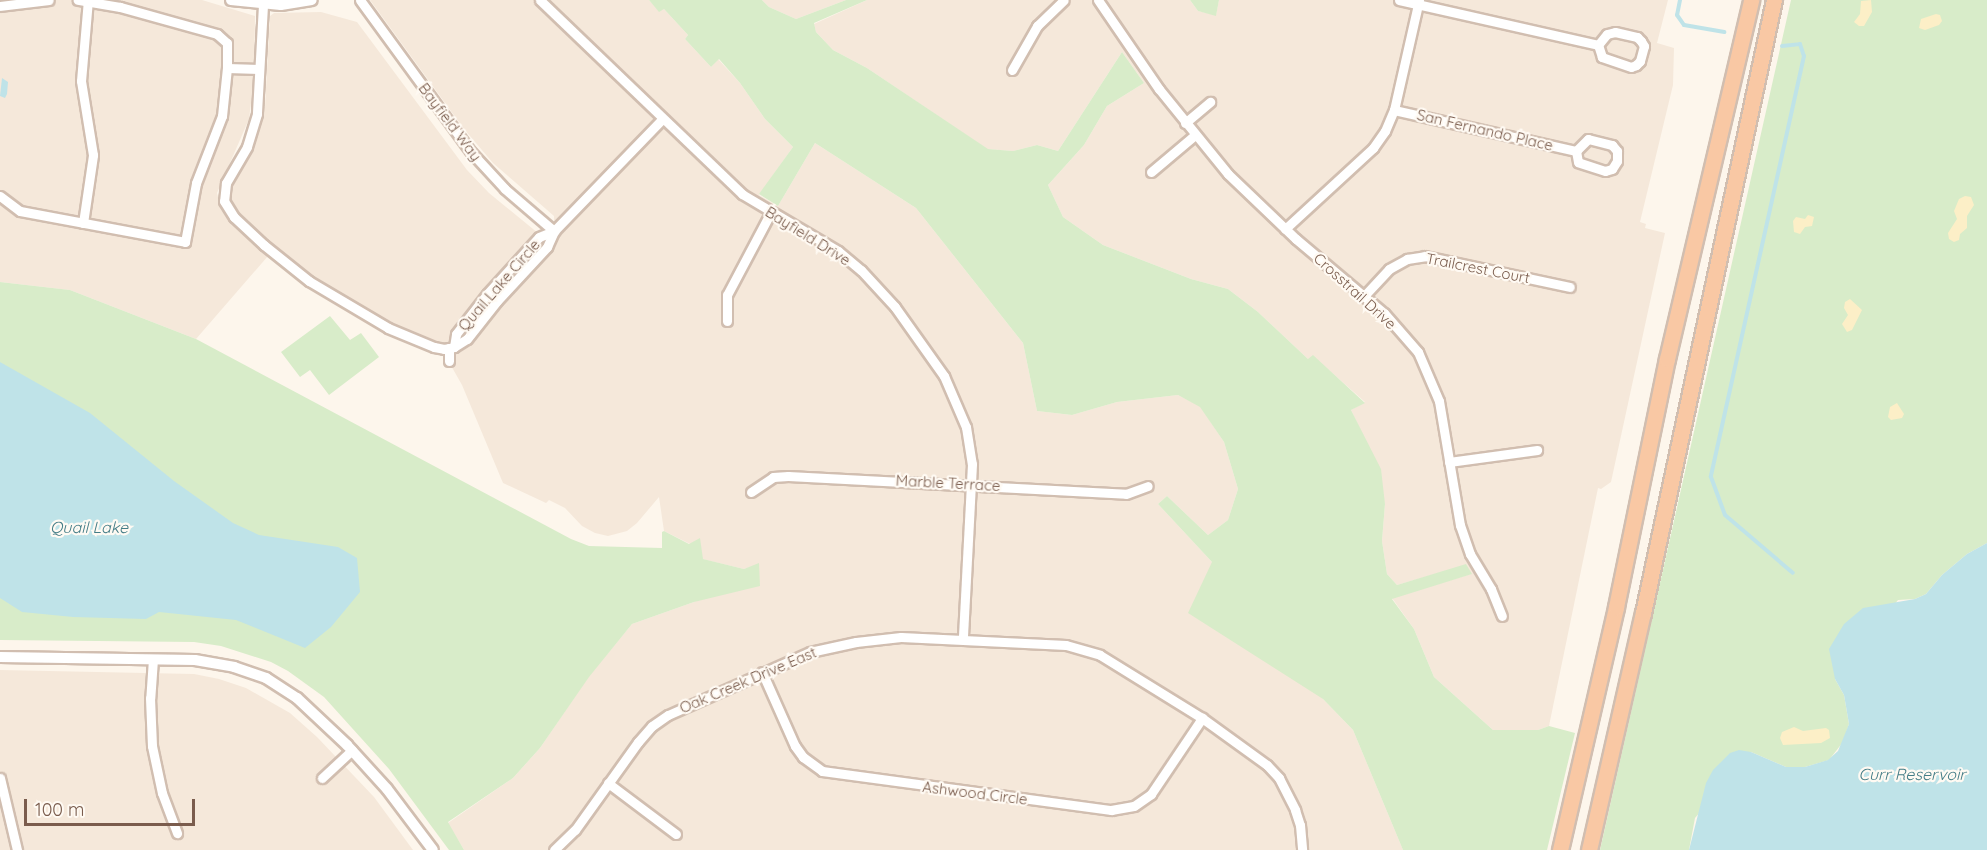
<!DOCTYPE html>
<style>
body{margin:0}
#map{position:relative;width:1987px;height:850px;overflow:hidden;background:#fdf6ec;font-family:Quicksand,sans-serif}
div>[style]{position:absolute}
[style*='--x']{left:calc(var(--x)*1px);top:calc(var(--y)*1px);width:calc(var(--w)*1px);rotate:calc(var(--a)*1deg)}
.residential>*{inset:0;background:#f5e8da}
.green>*{inset:0;background:#d8ecc9}
.sand>*{inset:0;background:#fcefc7}
.water>*{inset:0;background:#bfe3e8}
.stream>*{height:4px;margin:-2px;padding:0 2px;transform-origin:2px;border-radius:2px;background:#bfe3e8}
.roads{filter:drop-shadow(2px 0 #d1beb0) drop-shadow(-2px 0 #d1beb0) drop-shadow(0 2px #d1beb0) drop-shadow(0 -2px #d1beb0)}
.minor>*{height:9px;margin:-4.5px;padding:0 4.5px;transform-origin:4.5px;border-radius:4.5px;background:#fff}
.tertiary>*{height:10px;margin:-5px;padding:0 5px;transform-origin:5px;border-radius:5px;background:#fff}
.trunk>*{height:15px;margin:-7.5px;padding:0 7.5px;transform-origin:7.5px;border-radius:7.5px;background:#f9c8a4}
span{translate:-50% -50%;white-space:nowrap;text-align:center;line-height:1.15;-webkit-text-stroke:4.5px #fffaf3;paint-order:stroke}
.street-label{font-size:15px;color:#7a5c4d}
.water-label{font-size:16px;color:#437c86;font-style:italic}
.scale{position:absolute;left:24px;top:799px;width:171px;height:27px;box-sizing:border-box;border:3px solid #7a5c4d;border-top:0;padding-left:8px;font-size:18px;line-height:21px;white-space:nowrap;color:#7a5c4d;-webkit-text-stroke:4px #fffaf3;paint-order:stroke}
</style>
<div id="map">
<div class="residential">
<i style="clip-path:polygon(0 0,202px 0,255px 16px,254px 79px,249px 119px,217px 193px,221px 210px,268px 256px,196px 339px,70px 290px,0 282px)"></i>
<i style="clip-path:polygon(370px 0,649px 0,659px 11px,664px 9px,688px 35px,685px 39px,711px 67px,718px 59px,740px 83px,765px 119px,793px 147px,759px 195px,778px 206px,815px 143px,916px 208px,1023px 343px,1037px 411px,1072px 415px,1117px 402px,1178px 395px,1200px 406px,1224px 442px,1238px 489px,1228px 520px,1208px 535px,1167px 496px,1158px 504px,1212px 562px,1323px 699px,1353px 730px,1403px 850px,464px 850px,448px 823px,513px 778px,540px 748px,589px 676px,632px 624px,694px 602px,759px 564px,744px 569px,702px 559px,690px 544px,664px 531px,659px 497px,637px 523px,627px 531px,608px 536px,595px 533px,582px 526px,565px 508px,549px 500px,546px 503px,503px 483px,462px 385px,437px 341px,417px 335px,362px 308px,320px 281px,279px 251px,230px 203px,228px 195px,230px 187px,252px 149px,265px 107px,270px 16px,274px 13px,321px 12px,357px 22px,467px 170px,489px 193px,555px 247px,554px 216px,493px 163px,464px 129px)"></i>
<i style="clip-path:polygon(762px 0,846px 0,796px 19px,769px 7px)"></i>
<i style="clip-path:polygon(867px 0,1190px 0,1198px 11px,1216px 15px,1219px 0,1668px 0,1657px 43px,1674px 48px,1673px 85px,1640px 222px,1646px 224px,1645px 228px,1665px 233px,1611px 482px,1601px 489px,1598px 488px,1549px 726px,1538px 730px,1493px 730px,1434px 677px,1414px 629px,1392px 598px,1471px 574px,1466px 565px,1397px 585px,1387px 574px,1382px 541px,1385px 504px,1363px 435px,1351px 410px,1365px 402px,1313px 356px,1309px 360px,1258px 312px,1228px 289px,1191px 279px,1103px 245px,1063px 217px,1048px 185px,1084px 145px,1107px 106px,1144px 83px,1122px 52px,1058px 151px,1037px 145px,1013px 151px,987px 149px,867px 68px,833px 50px,816px 32px,814px 24px)"></i>
<i style="clip-path:polygon(0 670px,194px 674px,219px 679px,246px 688px,290px 713px,317px 737px,374px 797px,413px 850px,0 850px)"></i>
</div>
<div class="green">
<i style="clip-path:polygon(649px 0,762px 0,769px 7px,796px 19px,846px 0,867px 0,814px 23px,816px 32px,833px 50px,867px 68px,988px 149px,1013px 151px,1037px 145px,1058px 151px,1122px 52px,1144px 83px,1107px 106px,1084px 145px,1048px 185px,1063px 217px,1103px 245px,1191px 279px,1228px 289px,1258px 312px,1308px 359px,1313px 355px,1365px 403px,1351px 410px,1381px 469px,1385px 504px,1382px 541px,1387px 574px,1397px 585px,1466px 564px,1472px 574px,1392px 599px,1414px 629px,1434px 677px,1493px 730px,1538px 730px,1549px 726px,1575px 733px,1547px 850px,1403px 850px,1353px 730px,1323px 699px,1188px 613px,1212px 562px,1158px 504px,1167px 496px,1208px 535px,1228px 520px,1238px 489px,1224px 442px,1200px 407px,1178px 395px,1117px 402px,1072px 415px,1037px 411px,1023px 343px,916px 208px,815px 143px,778px 206px,759px 194px,793px 147px,765px 119px,740px 83px,719px 59px,711px 67px,685px 39px,688px 35px,664px 9px,659px 12px)"></i>
<i style="clip-path:polygon(1190px 0,1219px 0,1216px 16px,1198px 11px)"></i>
<i style="clip-path:polygon(1791px 0,1987px 0,1987px 543px,1967px 554px,1942px 575px,1926px 594px,1915px 599px,1898px 600px,1835px 679px,1844px 695px,1849px 724px,1843px 742px,1829px 760px,1805px 767px,1786px 767px,1751px 752px,1695px 818px,1689px 850px,1600px 850px)"></i>
<i style="clip-path:polygon(0 282px,70px 290px,196px 339px,571px 539px,589px 546px,662px 548px,662px 532px,664px 531px,689px 544px,700px 538px,703px 559px,744px 569px,759px 563px,760px 586px,694px 602px,632px 624px,589px 677px,540px 748px,513px 778px,448px 822px,464px 850px,449px 850px,389px 769px,324px 697px,288px 671px,271px 662px,221px 646px,194px 642px,0 640px)"></i>
<i style="clip-path:polygon(330px 316px,350px 340px,361px 333px,379px 357px,329px 395px,310px 370px,300px 377px,281px 352px)"></i>
</div>
<div class="sand">
<i style="clip-path:polygon(1871px 0,1872px 12px,1864px 26px,1859px 26px,1854px 22px,1860px 14px,1861px 1px)"></i>
<i style="clip-path:polygon(1936px 14px,1940px 15px,1942px 21px,1939px 25px,1925px 30px,1919px 28px,1921px 19px)"></i>
<i style="clip-path:polygon(1965px 196px,1971px 197px,1974px 205px,1967px 216px,1967px 228px,1960px 234px,1959px 240px,1954px 242px,1949px 239px,1948px 233px,1957px 219px,1954px 211px,1959px 199px)"></i>
<i style="clip-path:polygon(1808px 215px,1814px 217px,1812px 226px,1805px 227px,1800px 234px,1794px 232px,1793px 221px,1796px 217px,1805px 219px)"></i>
<i style="clip-path:polygon(1850px 299px,1862px 310px,1852px 330px,1847px 332px,1842px 324px,1848px 315px,1844px 308px,1845px 302px)"></i>
<i style="clip-path:polygon(1897px 403px,1904px 414px,1902px 418px,1891px 420px,1888px 417px,1890px 407px)"></i>
<i style="clip-path:polygon(1794px 727px,1803px 731px,1826px 728px,1829px 730px,1830px 738px,1821px 743px,1783px 745px,1780px 738px,1782px 732px)"></i>
</div>
<div class="water">
<i style="clip-path:polygon(2px 78px,8px 82px,7px 94px,5px 98px,0 96px)"></i>
<i style="clip-path:polygon(0 362px,90px 413px,174px 481px,233px 523px,259px 535px,338px 547px,357px 558px,360px 592px,331px 627px,305px 648px,236px 620px,159px 612px,146px 619px,73px 617px,22px 612px,0 598px)"></i>
<i style="clip-path:polygon(1987px 543px,1987px 850px,1689px 850px,1706px 783px,1713px 770px,1730px 753px,1739px 750px,1751px 752px,1786px 767px,1805px 767px,1828px 760px,1838px 751px,1849px 724px,1844px 695px,1835px 679px,1829px 649px,1844px 624px,1863px 608px,1915px 599px,1926px 594px,1942px 575px,1967px 554px)"></i>
</div>
<div class="stream">
<i style="--x:1680;--y:0;--w:15;--a:101"></i>
<i style="--x:1677;--y:15;--w:12;--a:55"></i>
<i style="--x:1684;--y:25;--w:41;--a:9.9"></i>
<i style="--x:1782;--y:46;--w:18;--a:-6"></i>
<i style="--x:1800;--y:44;--w:13;--a:72"></i>
<i style="--x:1804;--y:56;--w:431;--a:102.5"></i>
<i style="--x:1711;--y:477;--w:40;--a:69.8"></i>
<i style="--x:1725;--y:515;--w:89;--a:40.5"></i>
</div>
<div class="roads">
<div class="minor">
<i style="--x:360;--y:0;--w:188;--a:53.9"></i>
<i style="--x:471;--y:152;--w:50;--a:47.4"></i>
<i style="--x:505;--y:189;--w:65;--a:40.6"></i>
<i style="--x:540;--y:0;--w:280;--a:43.8"></i>
<i style="--x:742;--y:194;--w:112;--a:30.7"></i>
<i style="--x:838;--y:251;--w:30;--a:40"></i>
<i style="--x:861;--y:270;--w:50;--a:47.4"></i>
<i style="--x:895;--y:307;--w:85;--a:54.6"></i>
<i style="--x:944;--y:376;--w:56;--a:66.7"></i>
<i style="--x:966;--y:427;--w:37;--a:81"></i>
<i style="--x:972;--y:464;--w:174;--a:93"></i>
<i style="--x:1098;--y:0;--w:108;--a:55.6"></i>
<i style="--x:1159;--y:89;--w:109;--a:50.9"></i>
<i style="--x:1228;--y:174;--w:94;--a:43.7"></i>
<i style="--x:1296;--y:239;--w:115;--a:40.1"></i>
<i style="--x:1384;--y:313;--w:52;--a:48.9"></i>
<i style="--x:1418;--y:352;--w:53;--a:66.8"></i>
<i style="--x:1439;--y:401;--w:126;--a:80.4"></i>
<i style="--x:1460;--y:525;--w:31;--a:71"></i>
<i style="--x:1470;--y:554;--w:41;--a:59"></i>
<i style="--x:1491;--y:589;--w:29;--a:68"></i>
<i style="--x:1399;--y:0;--w:204;--a:12.7"></i>
<i style="--x:263;--y:5;--w:109;--a:93.2"></i>
<i style="--x:257;--y:114;--w:34;--a:107"></i>
<i style="--x:247;--y:147;--w:42;--a:120.3"></i>
<i style="--x:226;--y:183;--w:18;--a:96"></i>
<i style="--x:224;--y:201;--w:19;--a:58"></i>
<i style="--x:234;--y:217;--w:41;--a:43"></i>
<i style="--x:264;--y:245;--w:58;--a:38.7"></i>
<i style="--x:309;--y:281;--w:92;--a:30.7"></i>
<i style="--x:388;--y:328;--w:50;--a:22.4"></i>
<i style="--x:434;--y:347;--w:10;--a:11"></i>
<i style="--x:444;--y:349;--w:10;--a:-11"></i>
<i style="--x:454;--y:347;--w:15;--a:-32"></i>
<i style="--x:467;--y:339;--w:48;--a:-51.7"></i>
<i style="--x:497;--y:301;--w:74;--a:-47.2"></i>
<i style="--x:547;--y:247;--w:17;--a:-66"></i>
<i style="--x:554;--y:231;--w:156;--a:-46"></i>
<i style="--x:0;--y:6;--w:49;--a:-7"></i>
<i style="--x:1615;--y:32;--w:23;--a:13"></i>
<i style="--x:1637;--y:37;--w:6;--a:45"></i>
<i style="--x:1641;--y:41;--w:6;--a:59"></i>
<i style="--x:1644;--y:46;--w:16;--a:105"></i>
<i style="--x:1640;--y:61;--w:6;--a:135"></i>
<i style="--x:1636;--y:65;--w:5;--a:158"></i>
<i style="--x:1631;--y:67;--w:31;--a:-161"></i>
<i style="--x:1602;--y:57;--w:13;--a:-108"></i>
<i style="--x:1598;--y:45;--w:14;--a:-51"></i>
<i style="--x:1607;--y:34;--w:8;--a:-14"></i>
<i style="--x:227;--y:68;--w:32;--a:2"></i>
<i style="--x:1012;--y:70;--w:51;--a:-60.4"></i>
<i style="--x:1037;--y:26;--w:37;--a:-44"></i>
<i style="--x:1394;--y:110;--w:187;--a:12.7"></i>
<i style="--x:1185;--y:123;--w:33;--a:-40"></i>
<i style="--x:1588;--y:139;--w:25;--a:14"></i>
<i style="--x:1612;--y:145;--w:8;--a:50"></i>
<i style="--x:1617;--y:151;--w:10;--a:90"></i>
<i style="--x:1617;--y:161;--w:9;--a:122"></i>
<i style="--x:1612;--y:169;--w:7;--a:164"></i>
<i style="--x:1605;--y:171;--w:28;--a:-162"></i>
<i style="--x:1578;--y:162;--w:11;--a:-100"></i>
<i style="--x:1576;--y:151;--w:17;--a:-45"></i>
<i style="--x:1151;--y:172;--w:57;--a:-40.1"></i>
<i style="--x:0;--y:196;--w:25;--a:37"></i>
<i style="--x:20;--y:211;--w:168;--a:10.6"></i>
<i style="--x:185;--y:242;--w:60;--a:-79.4"></i>
<i style="--x:196;--y:183;--w:72;--a:-68.8"></i>
<i style="--x:222;--y:116;--w:48;--a:-84.1"></i>
<i style="--x:227;--y:68;--w:25;--a:-90"></i>
<i style="--x:227;--y:43;--w:13;--a:-138"></i>
<i style="--x:217;--y:34;--w:101;--a:-164.4"></i>
<i style="--x:120;--y:7;--w:43;--a:-170.5"></i>
<i style="--x:83;--y:223;--w:69;--a:-81.6"></i>
<i style="--x:93;--y:155;--w:75;--a:-99.2"></i>
<i style="--x:81;--y:81;--w:81;--a:-85.1"></i>
<i style="--x:1285;--y:229;--w:120;--a:-42.6"></i>
<i style="--x:1373;--y:148;--w:21;--a:-55"></i>
<i style="--x:1385;--y:131;--w:23;--a:-67"></i>
<i style="--x:1394;--y:110;--w:113;--a:-77.2"></i>
<i style="--x:1364;--y:296;--w:37;--a:-47"></i>
<i style="--x:1389;--y:269;--w:21;--a:-29"></i>
<i style="--x:1407;--y:259;--w:18;--a:-9"></i>
<i style="--x:1425;--y:256;--w:148;--a:12.1"></i>
<i style="--x:727;--y:321;--w:26;--a:-90"></i>
<i style="--x:727;--y:295;--w:94;--a:-62.1"></i>
<i style="--x:454;--y:347;--w:13;--a:-81"></i>
<i style="--x:456;--y:334;--w:51;--a:-52.2"></i>
<i style="--x:487;--y:294;--w:77;--a:-47.6"></i>
<i style="--x:539;--y:237;--w:16;--a:-22"></i>
<i style="--x:449;--y:361;--w:13;--a:-90"></i>
<i style="--x:1449;--y:462;--w:89;--a:-7.8"></i>
<i style="--x:751;--y:492;--w:27;--a:-34"></i>
<i style="--x:773;--y:477;--w:15;--a:-4"></i>
<i style="--x:788;--y:476;--w:338;--a:3"></i>
<i style="--x:1126;--y:494;--w:23;--a:-20"></i>
<i style="--x:153;--y:659;--w:39;--a:94"></i>
<i style="--x:150;--y:698;--w:48;--a:87.6"></i>
<i style="--x:152;--y:746;--w:48;--a:78"></i>
<i style="--x:162;--y:793;--w:43;--a:69.4"></i>
<i style="--x:762;--y:672;--w:81;--a:66"></i>
<i style="--x:795;--y:746;--w:14;--a:54"></i>
<i style="--x:803;--y:757;--w:24;--a:36"></i>
<i style="--x:822;--y:771;--w:292;--a:7.7"></i>
<i style="--x:1111;--y:810;--w:23;--a:-10"></i>
<i style="--x:1134;--y:806;--w:21;--a:-35"></i>
<i style="--x:1151;--y:794;--w:92;--a:-56.1"></i>
<i style="--x:0;--y:778;--w:74;--a:76.7"></i>
<i style="--x:322;--y:778;--w:41;--a:-43"></i>
<i style="--x:608;--y:783;--w:85;--a:36.9"></i>
<i style="--x:554;--y:850;--w:29;--a:-44"></i>
<i style="--x:575;--y:830;--w:108;--a:-54.4"></i>
<i style="--x:638;--y:742;--w:21;--a:-49"></i>
<i style="--x:652;--y:726;--w:19;--a:-35"></i>
<i style="--x:668;--y:715;--w:155;--a:-23.9"></i>
<i style="--x:810;--y:652;--w:47;--a:-12.3"></i>
<i style="--x:856;--y:642;--w:45;--a:-6.3"></i>
<i style="--x:901;--y:637;--w:165;--a:2.8"></i>
<i style="--x:1066;--y:645;--w:35;--a:16"></i>
<i style="--x:1100;--y:655;--w:120;--a:31.7"></i>
<i style="--x:1202;--y:718;--w:80;--a:35.9"></i>
<i style="--x:1267;--y:765;--w:18;--a:47"></i>
<i style="--x:1279;--y:778;--w:36;--a:63"></i>
<i style="--x:1295;--y:810;--w:16;--a:72"></i>
<i style="--x:1300;--y:825;--w:25;--a:85"></i>
</div>
<div class="tertiary">
<i style="--x:231;--y:0;--w:50;--a:5.7"></i>
<i style="--x:281;--y:5;--w:31;--a:-9"></i>
<i style="--x:0;--y:657;--w:195;--a:0.9"></i>
<i style="--x:195;--y:660;--w:40;--a:10"></i>
<i style="--x:234;--y:667;--w:34;--a:19"></i>
<i style="--x:266;--y:678;--w:37;--a:33"></i>
<i style="--x:297;--y:698;--w:69;--a:43.2"></i>
<i style="--x:347;--y:745;--w:59;--a:47.7"></i>
<i style="--x:387;--y:789;--w:76;--a:53"></i>
</div>
<div class="trunk">
<i style="--x:1560;--y:850;--w:249;--a:-77"></i>
<i style="--x:1616;--y:607;--w:253;--a:-78.4"></i>
<i style="--x:1667;--y:359;--w:369;--a:-76.8"></i>
<i style="--x:1589;--y:850;--w:243;--a:-77.2"></i>
<i style="--x:1643;--y:613;--w:627;--a:-77.94"></i>
</div>
</div>
<div class="street-label">
<span style="left:450px;top:122px;rotate:53deg">Bayfield Way</span>
<span style="left:1485px;top:130px;rotate:13deg">San Fernando Place</span>
<span style="left:808px;top:236px;rotate:32deg">Bayfield Drive</span>
<span style="left:1478px;top:268px;rotate:11deg">Trailcrest Court</span>
<span style="left:499px;top:285px;rotate:-49deg">Quail Lake Circle</span>
<span style="left:1355px;top:291px;rotate:42deg">Crosstrail Drive</span>
<span style="left:948px;top:483px;rotate:3deg">Marble Terrace</span>
<span style="left:748px;top:680px;rotate:-23deg">Oak Creek Drive East</span>
<span style="left:975px;top:793px;rotate:7deg">Ashwood Circle</span>
</div>
<div class="water-label">
<span style="left:89px;top:527px">Quail Lake</span>
<span style="left:1912px;top:774px">Curr Reservoir</span>
</div>
<div class="scale">100 m</div>
</div>
